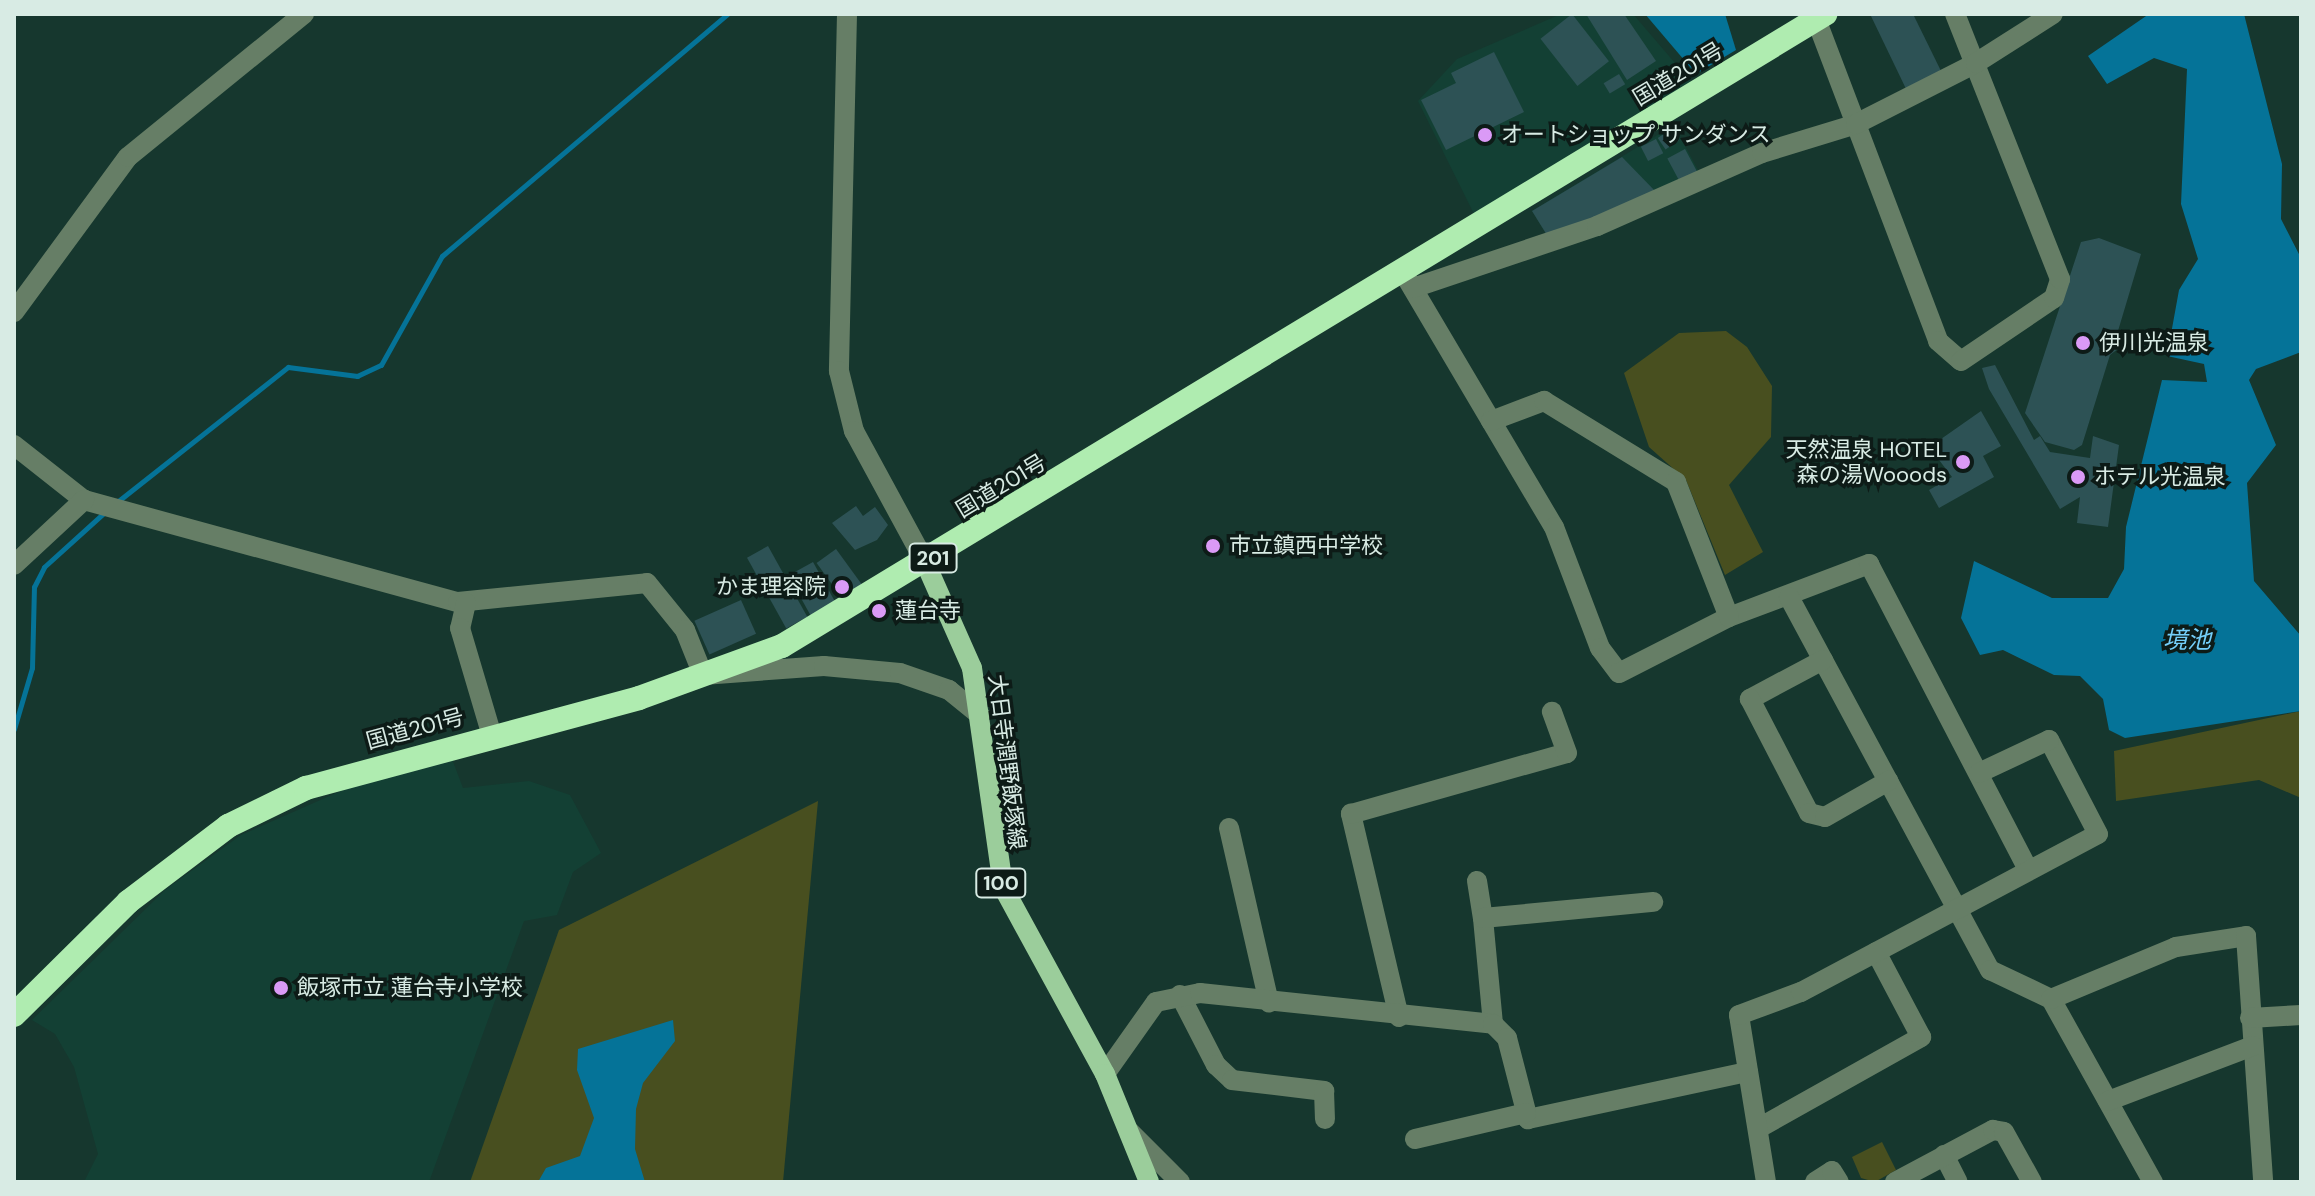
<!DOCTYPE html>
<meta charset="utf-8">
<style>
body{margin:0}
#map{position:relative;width:2315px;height:1196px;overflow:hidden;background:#16372e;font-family:"DM Sans","Noto Sans JP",sans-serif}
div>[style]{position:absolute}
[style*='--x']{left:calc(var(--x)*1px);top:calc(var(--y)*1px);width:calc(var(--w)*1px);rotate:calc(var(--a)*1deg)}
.built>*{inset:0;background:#134034}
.green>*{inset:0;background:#484f1f}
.water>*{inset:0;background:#057398}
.stream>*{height:5px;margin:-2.5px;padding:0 2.5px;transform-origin:2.5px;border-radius:2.5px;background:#057398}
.building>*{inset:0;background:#2d5255;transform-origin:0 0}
.minor>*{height:20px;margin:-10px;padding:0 10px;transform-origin:10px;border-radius:10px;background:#667e66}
.major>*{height:20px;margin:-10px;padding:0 10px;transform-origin:10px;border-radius:10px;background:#9bcd9b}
.highway>*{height:24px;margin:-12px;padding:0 12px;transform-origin:12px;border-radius:12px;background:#afecb0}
.dots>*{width:22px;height:22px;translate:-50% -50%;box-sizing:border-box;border:4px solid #0d1b17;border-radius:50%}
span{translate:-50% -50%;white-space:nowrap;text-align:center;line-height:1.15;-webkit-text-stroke:7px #0d1b17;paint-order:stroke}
.shield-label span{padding:2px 6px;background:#0d1b17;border:2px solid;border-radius:6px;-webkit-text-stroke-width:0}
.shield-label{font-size:20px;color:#d8ebe4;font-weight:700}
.street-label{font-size:22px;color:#d8ebe4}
.poi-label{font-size:22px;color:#d8ebe4}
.left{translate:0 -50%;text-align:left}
.right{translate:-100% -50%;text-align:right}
.water-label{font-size:24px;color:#74cffa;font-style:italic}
.frame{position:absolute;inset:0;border:16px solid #d8ebe4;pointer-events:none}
</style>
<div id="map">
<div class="built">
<i style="clip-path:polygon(1561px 14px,1633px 14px,1693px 84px,1475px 216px,1418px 101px,1457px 59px)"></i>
<i style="clip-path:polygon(1674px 125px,1701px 176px,1550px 240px,1532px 211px)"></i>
<i style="clip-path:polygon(452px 759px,463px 788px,529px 781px,570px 795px,601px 853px,573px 872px,557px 915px,524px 921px,429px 1182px,84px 1182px,98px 1154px,74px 1067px,55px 1034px,32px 1020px,165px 890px,241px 835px,350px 787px)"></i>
</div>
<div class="green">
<i style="clip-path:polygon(1726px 331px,1747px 347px,1772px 386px,1771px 437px,1729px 485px,1763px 552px,1725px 575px,1686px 480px,1649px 447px,1624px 373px,1679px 333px)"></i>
<i style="clip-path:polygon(2301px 711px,2301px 798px,2259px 780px,2116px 801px,2114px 751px)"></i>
<i style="clip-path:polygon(818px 801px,783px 1182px,470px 1182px,559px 930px)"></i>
<i style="clip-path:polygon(1882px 1142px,1896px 1170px,1875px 1182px,1861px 1178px,1852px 1157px)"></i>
</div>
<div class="water">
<i style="clip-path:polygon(1645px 14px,1725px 14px,1736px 50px,1696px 74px)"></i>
<i style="clip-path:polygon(2149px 14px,2244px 14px,2282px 164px,2281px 219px,2301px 258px,2301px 352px,2256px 369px,2249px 380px,2276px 445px,2247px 483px,2254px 581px,2301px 636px,2301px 711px,2125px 738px,2109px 730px,2103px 699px,2080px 676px,2054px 675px,2003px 650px,1980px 655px,1961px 618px,1974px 561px,2052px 598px,2108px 598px,2124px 569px,2126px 527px,2162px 380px,2207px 382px,2204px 364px,2167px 356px,2179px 290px,2198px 259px,2181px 204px,2187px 69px,2154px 58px,2107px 84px,2088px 56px)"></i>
<i style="clip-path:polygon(673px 1020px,675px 1041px,643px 1083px,636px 1109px,635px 1149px,645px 1182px,538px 1182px,546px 1168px,580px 1156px,594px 1118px,577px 1070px,578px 1049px)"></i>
</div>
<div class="stream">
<i style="--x:117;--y:502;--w:218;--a:-38.3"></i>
<i style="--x:288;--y:367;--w:70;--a:7.4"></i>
<i style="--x:357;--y:376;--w:26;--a:-25"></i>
<i style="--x:381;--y:365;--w:125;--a:-60.8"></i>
<i style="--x:442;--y:256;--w:374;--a:-40.3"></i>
<i style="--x:14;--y:729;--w:64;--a:-73.6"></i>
<i style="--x:32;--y:668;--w:81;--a:-88.6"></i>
<i style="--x:34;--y:587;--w:22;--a:-63"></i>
<i style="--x:44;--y:567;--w:84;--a:-42.1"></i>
</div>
<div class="building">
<i style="left:1572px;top:14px;width:60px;height:40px;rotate:52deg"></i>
<i style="clip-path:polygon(1586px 14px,1624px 14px,1656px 61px,1627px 80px)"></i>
<i style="clip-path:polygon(1870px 14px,1913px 14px,1941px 71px,1908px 93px)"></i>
<i style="clip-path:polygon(1494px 52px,1524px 112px,1446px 150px,1421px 100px,1456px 83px,1451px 73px)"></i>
<i style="left:1619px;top:74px;width:12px;height:18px;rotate:59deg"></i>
<i style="left:1671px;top:129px;width:14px;height:16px;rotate:56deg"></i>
<i style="left:1656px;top:139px;width:16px;height:17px;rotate:63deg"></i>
<i style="left:1685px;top:149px;width:27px;height:20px;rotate:62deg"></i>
<i style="clip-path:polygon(1622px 157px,1656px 192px,1550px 240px,1532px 211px)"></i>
<i style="clip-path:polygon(2099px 238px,2141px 254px,2115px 341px,2123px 345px,2110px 355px,2082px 445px,2074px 450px,2045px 442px,2025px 413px,2081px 242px)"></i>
<i style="clip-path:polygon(1995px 365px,2034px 440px,2040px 436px,2050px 452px,2090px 458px,2093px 436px,2119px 445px,2108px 527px,2077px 523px,2080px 497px,2060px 509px,1989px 389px,1982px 368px)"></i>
<i style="clip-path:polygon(1981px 411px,2001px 446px,1983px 456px,1994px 477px,1939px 508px,1929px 490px,1952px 477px,1936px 456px,1941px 439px)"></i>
<i style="clip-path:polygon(856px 506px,863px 516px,875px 507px,888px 525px,877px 540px,855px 550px,832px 523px)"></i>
<i style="left:768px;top:546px;width:81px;height:24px;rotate:61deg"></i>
<i style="left:836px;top:549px;width:44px;height:24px;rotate:54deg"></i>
<i style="left:813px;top:562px;width:47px;height:28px;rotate:61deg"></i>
<i style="left:741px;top:600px;width:37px;height:51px;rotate:66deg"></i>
</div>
<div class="minor">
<i style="--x:847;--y:14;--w:357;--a:91.3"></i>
<i style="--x:839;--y:371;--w:62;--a:76"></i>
<i style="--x:854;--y:431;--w:149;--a:61.5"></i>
<i style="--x:1816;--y:19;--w:344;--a:69.2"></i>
<i style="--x:1938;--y:341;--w:30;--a:41"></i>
<i style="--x:1961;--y:361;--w:112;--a:-34.1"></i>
<i style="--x:2054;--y:298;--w:20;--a:-72"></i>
<i style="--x:2060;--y:279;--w:285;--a:-111.6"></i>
<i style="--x:1403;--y:272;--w:296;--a:59.4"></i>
<i style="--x:1554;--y:527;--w:129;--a:69.2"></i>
<i style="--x:1600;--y:648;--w:31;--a:53"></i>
<i style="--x:1619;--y:673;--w:123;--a:-27"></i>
<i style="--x:1729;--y:617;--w:150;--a:-20.7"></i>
<i style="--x:1869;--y:564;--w:345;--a:62.5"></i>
<i style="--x:1413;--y:288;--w:194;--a:-18.6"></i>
<i style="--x:1597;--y:226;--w:180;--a:-23.9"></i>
<i style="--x:1762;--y:153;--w:98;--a:-17.1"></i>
<i style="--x:1856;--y:124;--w:135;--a:-26.9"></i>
<i style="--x:1976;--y:63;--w:91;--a:-32.5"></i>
<i style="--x:14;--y:312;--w:192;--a:-53.7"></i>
<i style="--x:128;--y:157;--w:227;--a:-39.1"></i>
<i style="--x:1491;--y:421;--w:57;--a:-20.7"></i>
<i style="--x:1544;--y:401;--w:155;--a:31.5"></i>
<i style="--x:1676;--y:482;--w:145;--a:68.6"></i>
<i style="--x:14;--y:445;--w:89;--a:38.2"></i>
<i style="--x:84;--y:500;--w:388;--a:15.3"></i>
<i style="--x:458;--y:602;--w:190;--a:-5.7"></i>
<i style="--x:647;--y:583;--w:60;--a:51"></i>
<i style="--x:685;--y:630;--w:48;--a:68.2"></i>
<i style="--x:703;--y:675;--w:121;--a:-4.3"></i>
<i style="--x:824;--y:666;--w:76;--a:5.3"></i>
<i style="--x:900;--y:673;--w:52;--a:19.1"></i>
<i style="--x:949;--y:690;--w:40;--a:39"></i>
<i style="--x:14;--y:565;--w:96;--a:-42.9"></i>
<i style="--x:1789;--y:597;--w:424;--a:61.7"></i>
<i style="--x:1990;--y:970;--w:68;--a:25.4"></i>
<i style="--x:2051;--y:999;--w:210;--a:60.9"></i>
<i style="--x:466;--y:603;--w:26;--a:103"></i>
<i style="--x:460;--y:628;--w:113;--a:73.5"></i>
<i style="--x:1823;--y:660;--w:83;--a:151.9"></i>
<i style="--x:1750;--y:699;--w:128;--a:62.6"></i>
<i style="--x:1809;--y:813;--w:16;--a:14"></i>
<i style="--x:1825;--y:817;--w:73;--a:-29.7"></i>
<i style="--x:1229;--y:828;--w:179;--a:77.1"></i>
<i style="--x:1477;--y:881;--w:37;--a:81"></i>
<i style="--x:1180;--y:995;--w:79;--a:62.8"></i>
<i style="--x:1216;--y:1065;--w:22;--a:43"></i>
<i style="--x:1232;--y:1080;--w:93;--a:6.8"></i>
<i style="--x:1324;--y:1091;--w:28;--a:88"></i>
<i style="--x:2051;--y:999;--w:135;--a:-22.6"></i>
<i style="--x:2176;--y:947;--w:71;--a:-8.9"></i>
<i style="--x:2246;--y:936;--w:247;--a:86"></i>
<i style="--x:1399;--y:1017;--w:209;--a:-103.3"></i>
<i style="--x:1351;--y:814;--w:224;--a:-15.8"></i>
<i style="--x:1567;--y:753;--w:44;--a:-110.1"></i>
<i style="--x:2250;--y:1018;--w:51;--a:-3.4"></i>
<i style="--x:1493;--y:1024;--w:106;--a:-95.4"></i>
<i style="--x:1483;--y:918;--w:171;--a:-5.4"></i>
<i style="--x:1105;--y:1074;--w:88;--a:-54.7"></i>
<i style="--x:1156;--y:1002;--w:45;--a:-11.6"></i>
<i style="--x:1200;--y:993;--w:295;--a:6"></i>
<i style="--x:1493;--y:1024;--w:20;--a:45"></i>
<i style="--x:1507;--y:1038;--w:84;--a:75.5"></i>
<i style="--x:1528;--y:1119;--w:225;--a:-12.1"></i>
<i style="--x:2108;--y:1101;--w:155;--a:-20.8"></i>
<i style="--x:1759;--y:1128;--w:186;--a:-29.3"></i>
<i style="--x:1921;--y:1037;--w:96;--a:-117.9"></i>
<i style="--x:1130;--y:1132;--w:71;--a:45"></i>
<i style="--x:1415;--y:1139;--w:114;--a:-13.2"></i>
<i style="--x:1944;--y:1155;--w:30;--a:63"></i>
<i style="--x:1766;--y:1182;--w:169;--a:-99.2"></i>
<i style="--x:1739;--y:1015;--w:66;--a:-20.4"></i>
<i style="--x:1801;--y:992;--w:336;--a:-28"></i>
<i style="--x:2098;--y:834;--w:106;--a:-117.5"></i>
<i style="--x:2049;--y:740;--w:77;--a:154.8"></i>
<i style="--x:1815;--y:1182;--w:20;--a:-33"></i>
<i style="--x:1832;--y:1171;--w:13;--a:58"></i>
<i style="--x:1895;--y:1182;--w:111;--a:-28"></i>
<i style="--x:1993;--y:1130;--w:11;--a:10"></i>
<i style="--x:2004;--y:1132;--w:57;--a:60.8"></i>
</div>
<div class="major">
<i style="--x:925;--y:562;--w:116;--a:66.1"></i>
<i style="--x:972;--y:668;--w:221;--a:81.9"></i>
<i style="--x:1003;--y:887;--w:213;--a:61.4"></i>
<i style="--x:1105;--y:1074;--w:117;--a:67.8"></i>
</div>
<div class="highway">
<i style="--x:14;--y:1015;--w:161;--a:-44.7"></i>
<i style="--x:128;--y:902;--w:126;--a:-37.2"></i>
<i style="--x:228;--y:826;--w:87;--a:-26"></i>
<i style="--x:306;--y:788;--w:345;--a:-15.1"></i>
<i style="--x:639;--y:698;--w:152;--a:-20"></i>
<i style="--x:782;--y:646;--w:1220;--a:-31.21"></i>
</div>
<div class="dots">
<i style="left:1485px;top:135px;background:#da9af6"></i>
<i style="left:2083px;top:343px;background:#da9af6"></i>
<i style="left:1963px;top:462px;background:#da9af6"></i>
<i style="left:2078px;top:477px;background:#da9af6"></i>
<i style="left:1213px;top:546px;background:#da9af6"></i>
<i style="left:842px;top:587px;background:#da9af6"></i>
<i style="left:879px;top:611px;background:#da9af6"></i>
<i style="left:281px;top:988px;background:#da9af6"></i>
</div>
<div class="shield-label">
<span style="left:933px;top:558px">201</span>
<span style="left:1001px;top:883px">100</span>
</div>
<div class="street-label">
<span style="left:1678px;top:74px;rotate:-31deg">国道201号</span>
<span style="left:1001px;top:486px;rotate:-31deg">国道201号</span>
<span style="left:415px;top:729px;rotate:-15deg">国道201号</span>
<span style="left:1007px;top:762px;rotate:83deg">大日寺潤野飯塚線</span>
</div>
<div class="poi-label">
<span class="left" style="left:1501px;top:135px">オートショップ サンダンス</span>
<span class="left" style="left:2099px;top:343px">伊川光温泉</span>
<span class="right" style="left:1947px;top:462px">天然温泉 HOTEL<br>森の湯Wooods</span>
<span class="left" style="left:2094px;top:477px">ホテル光温泉</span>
<span class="left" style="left:1229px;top:546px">市立鎮西中学校</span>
<span class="right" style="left:826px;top:587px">かま理容院</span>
<span class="left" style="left:895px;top:611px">蓮台寺</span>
<span class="left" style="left:297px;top:988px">飯塚市立 蓮台寺小学校</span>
</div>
<div class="water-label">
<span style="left:2187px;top:640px">境池</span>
</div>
<div class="frame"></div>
</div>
